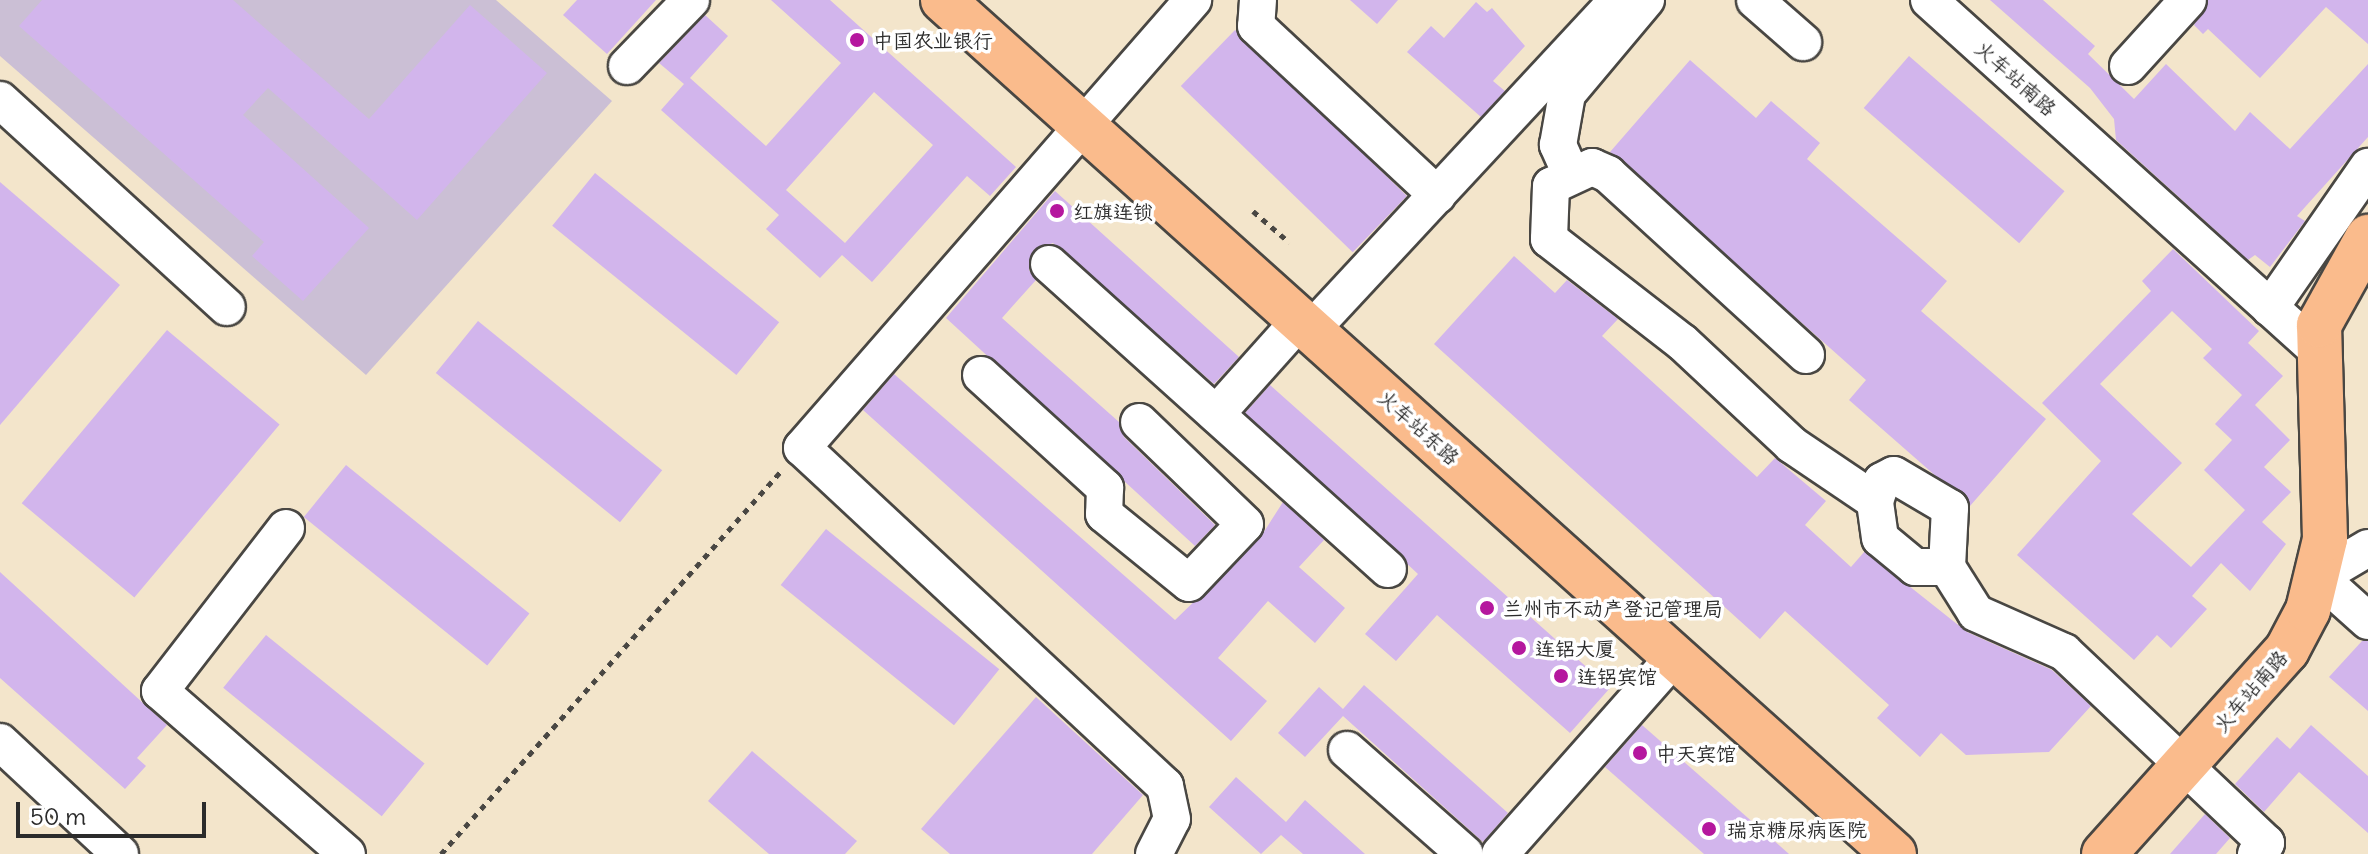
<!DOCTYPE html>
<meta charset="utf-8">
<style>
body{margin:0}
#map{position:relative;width:2368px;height:854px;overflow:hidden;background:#f3e5cb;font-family:Delius,"LXGW WenKai TC",sans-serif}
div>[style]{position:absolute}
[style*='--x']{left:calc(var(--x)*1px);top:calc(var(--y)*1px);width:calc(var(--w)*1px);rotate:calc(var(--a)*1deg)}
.industrial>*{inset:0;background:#cbbfd5}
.building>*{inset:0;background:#d2b5ec;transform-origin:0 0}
.path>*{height:5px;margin-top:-2.5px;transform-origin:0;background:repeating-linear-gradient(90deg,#494743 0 6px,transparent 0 12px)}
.roads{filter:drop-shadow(2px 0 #494743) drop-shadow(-2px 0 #494743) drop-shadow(0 2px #494743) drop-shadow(0 -2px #494743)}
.minor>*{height:36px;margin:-18px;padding:0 18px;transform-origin:18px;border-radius:18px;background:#fff}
.major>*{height:44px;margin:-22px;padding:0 22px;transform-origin:22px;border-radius:22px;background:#fabb8c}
.dots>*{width:22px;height:22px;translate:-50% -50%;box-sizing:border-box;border:4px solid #fff;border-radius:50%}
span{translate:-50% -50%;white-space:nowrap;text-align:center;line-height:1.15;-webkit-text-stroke:7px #fff;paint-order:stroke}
.poi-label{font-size:20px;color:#2b2b2b}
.left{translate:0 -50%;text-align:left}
.street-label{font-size:20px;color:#2b2b2b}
.scale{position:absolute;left:16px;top:802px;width:190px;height:36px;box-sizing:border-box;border:4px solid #2b2b2b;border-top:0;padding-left:10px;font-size:24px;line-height:28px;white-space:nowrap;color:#2b2b2b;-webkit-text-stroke:6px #fff;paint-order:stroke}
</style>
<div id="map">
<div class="industrial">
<i style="clip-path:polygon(0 0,496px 0,612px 101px,366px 375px,0 56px)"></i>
</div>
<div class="building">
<i style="clip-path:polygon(42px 0,233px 0,369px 119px,470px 5px,547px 73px,417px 220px,268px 88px,243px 115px,369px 228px,303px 301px,252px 256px,264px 242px,19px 26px)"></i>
<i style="clip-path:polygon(577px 0,656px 0,607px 54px,563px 15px)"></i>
<i style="clip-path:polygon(evenodd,771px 0,830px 0,1016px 167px,990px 196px,967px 176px,872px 282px,842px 255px,820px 278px,766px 229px,779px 215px,661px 110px,684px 84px,659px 63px,705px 15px,728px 36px,690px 78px,766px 146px,841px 63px,771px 0,874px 92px,933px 145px,845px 243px,786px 190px,874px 92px)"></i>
<i style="clip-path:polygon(1350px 0,1398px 0,1377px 24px)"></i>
<i style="clip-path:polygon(1990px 0,2043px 0,2095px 46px,2088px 54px,2134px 99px,2166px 64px,2235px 131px,2250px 112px,2290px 149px,2368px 64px,2368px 137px,2297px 216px,2305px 221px,2270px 267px,2255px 255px,2248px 260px,2116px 140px,2114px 119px,2090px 88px)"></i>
<i style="clip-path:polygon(2208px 0,2368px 0,2368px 44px,2326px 7px,2260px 78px,2208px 29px,2203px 34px,2194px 25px)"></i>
<i style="clip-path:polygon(1476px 2px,1487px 12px,1492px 8px,1525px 46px,1493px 81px,1505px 91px,1481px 117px,1407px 52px,1431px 26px,1444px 38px)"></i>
<i style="left:1235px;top:30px;width:239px;height:78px;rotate:44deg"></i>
<i style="left:1909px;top:56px;width:206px;height:69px;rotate:41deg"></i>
<i style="clip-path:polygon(1690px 60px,1756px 118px,1771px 101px,1820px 143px,1807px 159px,1947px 281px,1921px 311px,2046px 419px,1970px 506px,1849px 400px,1866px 380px,1610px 152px)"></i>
<i style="left:595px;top:173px;width:237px;height:68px;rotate:39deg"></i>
<i style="clip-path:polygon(0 182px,120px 285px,0 425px)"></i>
<i style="clip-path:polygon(1055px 191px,1239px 357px,1214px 384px,1053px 243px,1033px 251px,1029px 270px,1036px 280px,1002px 318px,1119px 422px,1124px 437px,1215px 525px,1195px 546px,946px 318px)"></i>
<i style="clip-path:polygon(evenodd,2173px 249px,2259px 331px,2248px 343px,2283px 376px,2255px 405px,2290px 440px,2264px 467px,2291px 492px,2262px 522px,2286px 544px,2250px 591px,2221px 563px,2192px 596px,2207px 609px,2171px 648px,2157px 635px,2134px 660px,2017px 555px,2101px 461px,2042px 403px,2151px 291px,2142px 281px,2173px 249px,2172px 311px,2212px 349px,2203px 358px,2242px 395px,2215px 424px,2232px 440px,2204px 470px,2245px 510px,2191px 567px,2132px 514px,2182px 463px,2100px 384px,2172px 311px)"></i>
<i style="clip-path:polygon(1514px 256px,1555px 293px,1567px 280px,1618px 319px,1602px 336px,1757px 477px,1775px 458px,1826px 501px,1805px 525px,1851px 567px,1865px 551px,1967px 632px,2052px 670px,2091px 706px,2049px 752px,1966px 755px,1941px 733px,1920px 757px,1877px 718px,1889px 705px,1785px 611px,1760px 639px,1434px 344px)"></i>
<i style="left:478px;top:321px;width:237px;height:67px;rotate:39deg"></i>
<i style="left:167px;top:330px;width:147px;height:226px;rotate:40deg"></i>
<i style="clip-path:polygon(894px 374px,1175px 620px,1260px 538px,1283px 502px,1324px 540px,1299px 567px,1345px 608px,1315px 643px,1268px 601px,1218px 658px,1267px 701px,1231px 741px,863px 410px)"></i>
<i style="clip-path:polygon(1270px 385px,1610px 688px,1570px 733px,1437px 615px,1396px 661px,1365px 634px,1418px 574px,1245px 413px)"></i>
<i style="left:346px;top:465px;width:236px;height:67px;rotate:39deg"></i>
<i style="left:826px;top:529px;width:223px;height:72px;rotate:39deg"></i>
<i style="clip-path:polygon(0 572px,167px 725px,137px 758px,146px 766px,125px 789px,0 678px)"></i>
<i style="left:266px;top:635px;width:204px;height:68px;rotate:39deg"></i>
<i style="clip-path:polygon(2362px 641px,2368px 641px,2368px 711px,2329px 677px)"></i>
<i style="clip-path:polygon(1364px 685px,1508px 813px,1483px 842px,1343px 716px,1305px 757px,1278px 733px,1319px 687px,1343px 709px)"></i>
<i style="clip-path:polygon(1036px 697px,1143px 795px,1092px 854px,950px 854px,921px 829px)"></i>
<i style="clip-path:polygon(1642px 725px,1789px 854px,1704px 854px,1605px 767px)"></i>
<i style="clip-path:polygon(2311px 725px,2368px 776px,2368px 833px,2299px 772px,2264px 812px,2235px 784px,2277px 737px,2290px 749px)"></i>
<i style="clip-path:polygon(752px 751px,857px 841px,845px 854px,769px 854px,708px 801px)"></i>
<i style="clip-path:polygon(1236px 777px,1286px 822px,1305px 800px,1365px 854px,1303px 854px,1281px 835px,1261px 854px,1209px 807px)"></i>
<i style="clip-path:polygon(2205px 814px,2230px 838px,2216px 854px,2170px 854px)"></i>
</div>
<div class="path">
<i style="--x:1253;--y:211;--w:48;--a:40.7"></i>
<i style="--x:441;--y:854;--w:514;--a:-48.39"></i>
</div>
<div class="roads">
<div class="minor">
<i style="--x:1258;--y:0;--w:26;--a:94"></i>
<i style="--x:1256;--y:26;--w:248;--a:43"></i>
<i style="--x:1755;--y:0;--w:64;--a:41.2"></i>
<i style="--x:1929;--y:0;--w:521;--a:42.04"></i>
<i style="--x:627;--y:66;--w:92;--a:-45.9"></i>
<i style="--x:2128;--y:66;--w:89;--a:-47.7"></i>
<i style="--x:0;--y:100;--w:307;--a:42.4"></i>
<i style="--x:1570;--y:172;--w:30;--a:-114"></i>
<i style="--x:1558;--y:145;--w:52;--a:-80"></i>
<i style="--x:1567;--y:94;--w:123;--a:-50"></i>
<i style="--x:1049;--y:264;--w:456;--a:42"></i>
<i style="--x:2270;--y:308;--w:172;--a:-55.2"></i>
<i style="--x:1311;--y:330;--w:451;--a:-47.1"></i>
<i style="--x:1806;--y:355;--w:268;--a:-137.6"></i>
<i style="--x:1608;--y:174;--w:17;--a:-156"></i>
<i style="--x:1592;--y:167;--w:45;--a:155.1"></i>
<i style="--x:1551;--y:186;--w:53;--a:92.2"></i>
<i style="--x:1549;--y:239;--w:168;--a:37.8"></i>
<i style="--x:1682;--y:342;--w:151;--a:43.1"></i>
<i style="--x:1792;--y:445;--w:100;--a:34"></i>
<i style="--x:981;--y:375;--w:168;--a:42.3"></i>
<i style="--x:1105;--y:488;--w:26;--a:92"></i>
<i style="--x:1104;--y:514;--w:109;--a:39.1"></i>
<i style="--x:1189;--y:583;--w:81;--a:-46.5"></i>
<i style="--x:1245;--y:524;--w:147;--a:-136.1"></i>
<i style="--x:1216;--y:414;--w:126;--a:-48.2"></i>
<i style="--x:286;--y:528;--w:206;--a:127.7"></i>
<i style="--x:160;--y:691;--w:248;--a:41.1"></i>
<i style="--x:2368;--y:548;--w:57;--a:149.4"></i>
<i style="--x:2319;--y:577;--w:66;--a:41.9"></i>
<i style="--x:1947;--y:567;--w:32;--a:180"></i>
<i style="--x:1915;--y:567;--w:45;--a:-140.4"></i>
<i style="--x:1880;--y:538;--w:37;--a:-98"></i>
<i style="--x:1875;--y:501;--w:21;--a:-71"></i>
<i style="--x:1882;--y:481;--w:13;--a:-27"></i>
<i style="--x:1894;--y:475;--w:65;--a:30.5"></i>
<i style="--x:1950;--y:508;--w:59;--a:92.9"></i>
<i style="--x:1947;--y:567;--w:54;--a:57.8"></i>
<i style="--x:1976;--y:613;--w:96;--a:23.9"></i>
<i style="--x:2064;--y:652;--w:278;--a:43.4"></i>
<i style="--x:2266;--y:843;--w:15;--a:132"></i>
<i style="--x:0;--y:742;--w:164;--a:43"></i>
<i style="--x:1347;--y:750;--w:157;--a:41.4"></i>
<i style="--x:1154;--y:854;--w:39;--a:-63"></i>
<i style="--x:1172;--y:819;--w:34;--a:-102"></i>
<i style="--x:1165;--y:786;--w:496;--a:-137"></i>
<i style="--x:802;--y:448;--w:595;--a:-48.89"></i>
<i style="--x:1500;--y:854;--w:263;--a:-48.5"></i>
</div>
<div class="major">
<i style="--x:943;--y:0;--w:1278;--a:41.92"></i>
<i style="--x:2104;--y:854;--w:274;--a:-48.1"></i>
<i style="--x:2287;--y:650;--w:45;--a:-62.3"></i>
<i style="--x:2308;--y:610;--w:73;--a:-76.5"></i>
<i style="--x:2325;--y:539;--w:214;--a:-91.6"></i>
<i style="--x:2319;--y:325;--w:101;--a:-60.9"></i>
</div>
</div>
<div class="dots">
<i style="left:857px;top:40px;background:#b5179e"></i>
<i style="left:1057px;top:211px;background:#b5179e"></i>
<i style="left:1487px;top:608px;background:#b5179e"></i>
<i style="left:1519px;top:648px;background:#b5179e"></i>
<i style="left:1561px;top:676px;background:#b5179e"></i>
<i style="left:1640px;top:753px;background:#b5179e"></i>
<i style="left:1709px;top:829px;background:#b5179e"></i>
</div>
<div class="poi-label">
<span class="left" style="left:873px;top:40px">中国农业银行</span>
<span class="left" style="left:1073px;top:211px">红旗连锁</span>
<span class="left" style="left:1503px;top:608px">兰州市不动产登记管理局</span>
<span class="left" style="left:1535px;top:648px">连铝大厦</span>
<span class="left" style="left:1577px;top:676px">连铝宾馆</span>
<span class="left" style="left:1656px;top:753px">中天宾馆</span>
<span class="left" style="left:1727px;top:829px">瑞京糖尿病医院</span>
</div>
<div class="street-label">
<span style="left:2016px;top:78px;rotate:42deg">火车站南路</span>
<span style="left:1419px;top:427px;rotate:42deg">火车站东路</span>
<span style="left:2250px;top:691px;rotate:-49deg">火车站南路</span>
</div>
<div class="scale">50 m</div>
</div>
